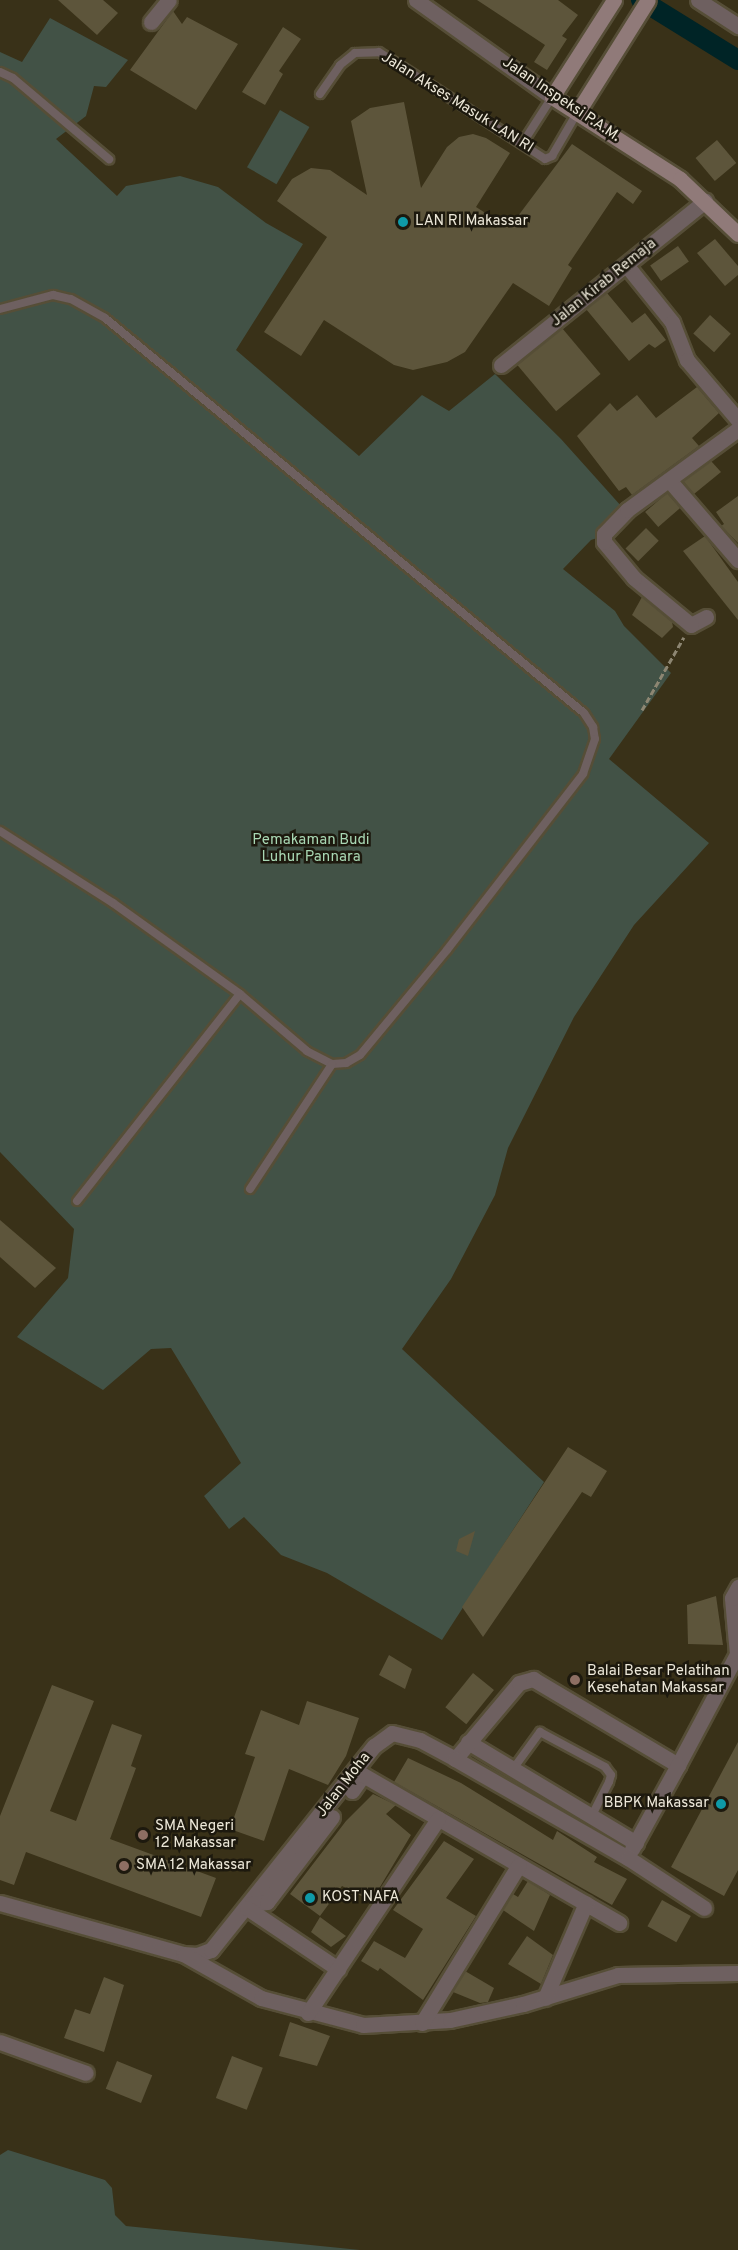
<!DOCTYPE html>
<style>
body{margin:0}
#map{position:relative;width:738px;height:2250px;overflow:hidden;background:#393118;font-family:Overpass,sans-serif}
div>[style]{position:absolute}
[style*='--x']{left:calc(var(--x)*1px);top:calc(var(--y)*1px);width:calc(var(--w)*1px);rotate:calc(var(--a)*1deg)}
.green>*{inset:0;background:#425246;transform-origin:0 0}
.canal>*{height:20px;margin:-10px;padding:0 10px;transform-origin:10px;border-radius:10px;background:#002426}
.building>*{inset:0;background:#5d553b;transform-origin:0 0}
.path>*{height:3px;margin-top:-1.5px;transform-origin:0;background:repeating-linear-gradient(90deg,#8d8672 0 6px,transparent 0 9px)}
.roads{filter:drop-shadow(2px 0 #564e37) drop-shadow(-2px 0 #564e37) drop-shadow(0 2px #564e37) drop-shadow(0 -2px #564e37)}
.lane>*{height:8px;margin:-4px;padding:0 4px;transform-origin:4px;border-radius:4px;background:#6e6060}
.street>*{height:15px;margin:-7.5px;padding:0 7.5px;transform-origin:7.5px;border-radius:7.5px;background:#6e6060}
.secondary>*{height:15px;margin:-7.5px;padding:0 7.5px;transform-origin:7.5px;border-radius:7.5px;background:#907a79}
.dots>*{width:16px;height:16px;translate:-50% -50%;box-sizing:border-box;border:3px solid #1d190e;border-radius:50%}
span{translate:-50% -50%;white-space:nowrap;text-align:center;line-height:1.15;-webkit-text-stroke:5px #1d190e;paint-order:stroke}
.street-label{font-size:15px;color:#ede8d9}
.poi-label{font-size:15px;color:#ede8d9}
.left{translate:0 -50%;text-align:left}
.right{translate:-100% -50%;text-align:right}
.park-label{font-size:15px;color:#a9d8b4}
</style>
<div id="map">
<div class="green">
<i style="clip-path:polygon(50px 18px,128px 60px,106px 87px,94px 86px,86px 116px,56px 139px,117px 196px,126px 186px,180px 176px,218px 187px,266px 223px,303px 244px,236px 350px,359px 456px,422px 395px,449px 411px,495px 374px,561px 439px,631px 517px,619px 531px,591px 540px,563px 569px,615px 611px,624px 626px,671px 673px,609px 759px,709px 843px,634px 925px,574px 1017px,508px 1148px,495px 1195px,451px 1279px,402px 1349px,544px 1482px,442px 1640px,327px 1573px,281px 1555px,244px 1517px,229px 1529px,204px 1496px,241px 1463px,171px 1348px,151px 1349px,103px 1390px,17px 1337px,68px 1278px,74px 1229px,0 1152px,0 52px,22px 62px)"></i>
<i style="left:280px;top:110px;width:34px;height:66px;rotate:30deg"></i>
<i style="clip-path:polygon(8px 2150px,105px 2180px,112px 2188px,115px 2215px,126px 2226px,360px 2250px,0 2250px,0 2155px)"></i>
</div>
<div class="canal">
<i style="--x:641;--y:0;--w:114;--a:31.7"></i>
</div>
<div class="building">
<i style="clip-path:polygon(58px 0,103px 0,118px 13px,97px 35px)"></i>
<i style="clip-path:polygon(477px 0,558px 0,578px 15px,562px 36px,567px 39px,547px 70px,534px 62px,545px 45px)"></i>
<i style="clip-path:polygon(173px 11px,182px 24px,187px 17px,238px 44px,196px 110px,130px 70px)"></i>
<i style="clip-path:polygon(283px 27px,301px 39px,279px 71px,283px 74px,265px 105px,242px 92px)"></i>
<i style="clip-path:polygon(404px 102px,421px 188px,447px 147px,459px 137px,473px 134px,486px 138px,510px 153px,476px 207px,509px 228px,572px 144px,642px 191px,633px 204px,617px 192px,568px 265px,572px 268px,549px 306px,513px 283px,465px 352px,447px 362px,413px 370px,394px 365px,324px 320px,301px 356px,264px 332px,327px 237px,277px 201px,292px 179px,311px 168px,330px 170px,367px 195px,351px 121px,370px 108px)"></i>
<i style="left:717px;top:140px;width:30px;height:28px;rotate:50deg"></i>
<i style="clip-path:polygon(715px 239px,738px 266px,738px 275px,725px 286px,697px 253px)"></i>
<i style="left:678px;top:246px;width:19px;height:34px;rotate:55deg"></i>
<i style="clip-path:polygon(607px 293px,632px 323px,645px 313px,666px 340px,655px 348px,649px 344px,629px 361px,586px 309px)"></i>
<i style="left:710px;top:315px;width:28px;height:25px;rotate:42deg"></i>
<i style="left:562px;top:328px;width:60px;height:58px;rotate:50deg"></i>
<i style="clip-path:polygon(697px 387px,719px 413px,692px 438px,699px 446px,632px 495px,626px 487px,619px 491px,577px 436px,610px 403px,617px 411px,637px 395px,656px 418px)"></i>
<i style="clip-path:polygon(711px 461px,721px 472px,694px 494px,683px 481px)"></i>
<i style="left:667px;top:493px;width:20px;height:29px;rotate:49deg"></i>
<i style="clip-path:polygon(738px 496px,738px 543px,721px 526px,724px 524px,716px 512px)"></i>
<i style="left:646px;top:528px;width:18px;height:29px;rotate:45deg"></i>
<i style="clip-path:polygon(705px 536px,738px 582px,738px 620px,683px 551px)"></i>
<i style="clip-path:polygon(642px 597px,672px 622px,673px 627px,662px 638px,632px 615px)"></i>
<i style="clip-path:polygon(0 1220px,56px 1268px,35px 1288px,0 1257px)"></i>
<i style="clip-path:polygon(568px 1447px,607px 1471px,591px 1497px,582px 1492px,483px 1637px,462px 1607px)"></i>
<i style="clip-path:polygon(475px 1531px,468px 1556px,456px 1551px,459px 1539px)"></i>
<i style="clip-path:polygon(716px 1596px,723px 1645px,688px 1644px,687px 1605px)"></i>
<i style="clip-path:polygon(389px 1655px,412px 1669px,405px 1689px,379px 1675px)"></i>
<i style="left:473px;top:1673px;width:27px;height:44px;rotate:39deg"></i>
<i style="clip-path:polygon(52px 1685px,94px 1701px,50px 1811px,76px 1821px,112px 1724px,142px 1735px,131px 1766px,136px 1768px,110px 1839px,216px 1878px,201px 1917px,26px 1852px,14px 1885px,0 1880px,0 1816px)"></i>
<i style="clip-path:polygon(307px 1701px,359px 1718px,346px 1756px,328px 1785px,289px 1769px,264px 1841px,230px 1829px,255px 1757px,245px 1754px,261px 1710px,299px 1725px)"></i>
<i style="clip-path:polygon(738px 1742px,738px 1870px,724px 1896px,671px 1867px)"></i>
<i style="clip-path:polygon(408px 1758px,461px 1783px,553px 1840px,557px 1831px,597px 1857px,594px 1862px,627px 1879px,612px 1905px,394px 1782px)"></i>
<i style="clip-path:polygon(373px 1794px,396px 1805px,386px 1814px,411px 1835px,374px 1897px,369px 1900px,342px 1886px,320px 1916px,290px 1894px,346px 1821px)"></i>
<i style="clip-path:polygon(444px 1841px,474px 1859px,446px 1898px,476px 1916px,423px 2000px,380px 1968px,378px 1971px,361px 1961px,374px 1941px,405px 1958px,423px 1929px,393px 1910px)"></i>
<i style="clip-path:polygon(528px 1881px,550px 1895px,534px 1931px,503px 1910px,513px 1894px,518px 1897px)"></i>
<i style="left:662px;top:1900px;width:33px;height:30px;rotate:29deg"></i>
<i style="clip-path:polygon(320px 1917px,346px 1936px,331px 1947px,311px 1932px)"></i>
<i style="clip-path:polygon(527px 1936px,553px 1955px,541px 1984px,508px 1964px)"></i>
<i style="clip-path:polygon(465px 1971px,494px 1988px,488px 2002px,480px 2003px,453px 1992px)"></i>
<i style="clip-path:polygon(104px 1977px,124px 1985px,104px 2052px,64px 2038px,75px 2009px,90px 2014px)"></i>
<i style="clip-path:polygon(290px 2022px,330px 2036px,317px 2066px,279px 2056px)"></i>
<i style="left:232px;top:2056px;width:33px;height:45px;rotate:21deg"></i>
<i style="left:117px;top:2061px;width:38px;height:30px;rotate:22deg"></i>
</div>
<div class="path">
<i style="--x:642;--y:710;--w:84;--a:-60.1"></i>
</div>
<div class="roads">
<div class="lane">
<i style="--x:0;--y:72;--w:14;--a:25"></i>
<i style="--x:13;--y:78;--w:126;--a:40.2"></i>
<i style="--x:320;--y:94;--w:35;--a:-55"></i>
<i style="--x:340;--y:65;--w:19;--a:-39"></i>
<i style="--x:355;--y:53;--w:24;--a:-2"></i>
<i style="--x:379;--y:52;--w:197;--a:32.8"></i>
<i style="--x:545;--y:159;--w:8;--a:-23"></i>
<i style="--x:552;--y:156;--w:50;--a:-59.8"></i>
<i style="--x:522;--y:144;--w:56;--a:-57.4"></i>
<i style="--x:0;--y:309;--w:55;--a:-14.8"></i>
<i style="--x:53;--y:295;--w:18;--a:13"></i>
<i style="--x:71;--y:299;--w:39;--a:29"></i>
<i style="--x:105;--y:318;--w:621;--a:39.51"></i>
<i style="--x:584;--y:713;--w:17;--a:57"></i>
<i style="--x:593;--y:727;--w:12;--a:81"></i>
<i style="--x:595;--y:739;--w:37;--a:109"></i>
<i style="--x:583;--y:774;--w:222;--a:127.7"></i>
<i style="--x:447;--y:950;--w:136;--a:129.6"></i>
<i style="--x:360;--y:1055;--w:16;--a:150"></i>
<i style="--x:346;--y:1063;--w:14;--a:176"></i>
<i style="--x:332;--y:1064;--w:28;--a:-153"></i>
<i style="--x:307;--y:1051;--w:88;--a:-139.6"></i>
<i style="--x:240;--y:994;--w:156;--a:-144.4"></i>
<i style="--x:113;--y:903;--w:134;--a:-147.5"></i>
<i style="--x:250;--y:1189;--w:149;--a:-56.7"></i>
<i style="--x:77;--y:1201;--w:263;--a:-51.8"></i>
<i style="--x:513;--y:1769;--w:46;--a:-53.9"></i>
<i style="--x:540;--y:1732;--w:74;--a:28.3"></i>
<i style="--x:605;--y:1767;--w:10;--a:53"></i>
<i style="--x:611;--y:1775;--w:7;--a:106"></i>
<i style="--x:609;--y:1782;--w:38;--a:117"></i>
</div>
<div class="street">
<i style="--x:416;--y:0;--w:167;--a:35.5"></i>
<i style="--x:698;--y:0;--w:48;--a:33"></i>
<i style="--x:151;--y:22;--w:28;--a:-51"></i>
<i style="--x:627;--y:266;--w:72;--a:51.2"></i>
<i style="--x:672;--y:322;--w:41;--a:68.5"></i>
<i style="--x:687;--y:360;--w:79;--a:49.6"></i>
<i style="--x:501;--y:365;--w:262;--a:-38.8"></i>
<i style="--x:669;--y:480;--w:106;--a:49.2"></i>
<i style="--x:706;--y:617;--w:17;--a:152"></i>
<i style="--x:691;--y:625;--w:74;--a:-140.5"></i>
<i style="--x:634;--y:578;--w:47;--a:-129.8"></i>
<i style="--x:604;--y:542;--w:8;--a:-90"></i>
<i style="--x:604;--y:534;--w:33;--a:-46"></i>
<i style="--x:627;--y:510;--w:137;--a:-36.1"></i>
<i style="--x:468;--y:1742;--w:196;--a:31"></i>
<i style="--x:455;--y:1759;--w:99;--a:-49.9"></i>
<i style="--x:519;--y:1683;--w:15;--a:-16"></i>
<i style="--x:533;--y:1679;--w:169;--a:30.7"></i>
<i style="--x:678;--y:1765;--w:126;--a:-62"></i>
<i style="--x:737;--y:1654;--w:56;--a:-95.1"></i>
<i style="--x:732;--y:1598;--w:13;--a:-61"></i>
<i style="--x:352;--y:1791;--w:19;--a:-55"></i>
<i style="--x:363;--y:1775;--w:296;--a:30"></i>
<i style="--x:632;--y:1849;--w:96;--a:-61.3"></i>
<i style="--x:0;--y:1903;--w:190;--a:15.6"></i>
<i style="--x:183;--y:1954;--w:14;--a:4"></i>
<i style="--x:197;--y:1955;--w:15;--a:-20"></i>
<i style="--x:211;--y:1950;--w:261;--a:-51.4"></i>
<i style="--x:374;--y:1746;--w:22;--a:-36"></i>
<i style="--x:392;--y:1733;--w:29;--a:14"></i>
<i style="--x:420;--y:1740;--w:40;--a:28"></i>
<i style="--x:455;--y:1759;--w:199;--a:29.8"></i>
<i style="--x:628;--y:1858;--w:91;--a:33.3"></i>
<i style="--x:251;--y:1904;--w:16;--a:-7"></i>
<i style="--x:267;--y:1902;--w:107;--a:-52.6"></i>
<i style="--x:247;--y:1908;--w:110;--a:33.8"></i>
<i style="--x:185;--y:1955;--w:87;--a:29.5"></i>
<i style="--x:261;--y:1998;--w:106;--a:14.8"></i>
<i style="--x:363;--y:2025;--w:87;--a:-3.3"></i>
<i style="--x:450;--y:2020;--w:75;--a:-12.4"></i>
<i style="--x:523;--y:2004;--w:99;--a:-17"></i>
<i style="--x:618;--y:1975;--w:120;--a:-1"></i>
<i style="--x:545;--y:1998;--w:103;--a:-66.7"></i>
<i style="--x:308;--y:2013;--w:234;--a:-56.2"></i>
<i style="--x:422;--y:2023;--w:185;--a:-58.5"></i>
<i style="--x:0;--y:2042;--w:91;--a:19.8"></i>
</div>
<div class="secondary">
<i style="--x:614;--y:0;--w:115;--a:122.6"></i>
<i style="--x:552;--y:97;--w:152;--a:32.6"></i>
<i style="--x:680;--y:179;--w:80;--a:43.5"></i>
<i style="--x:577;--y:113;--w:133;--a:-57.9"></i>
</div>
</div>
<div class="dots">
<i style="left:403px;top:222px;background:#0f9aa8"></i>
<i style="left:575px;top:1680px;background:#8d6e63"></i>
<i style="left:721px;top:1804px;background:#0f9aa8"></i>
<i style="left:143px;top:1835px;background:#8d6e63"></i>
<i style="left:124px;top:1866px;background:#8d6e63"></i>
<i style="left:310px;top:1898px;background:#0f9aa8"></i>
</div>
<div class="street-label">
<span style="left:561px;top:100px;rotate:34deg">Jalan Inspeksi P.A.M.</span>
<span style="left:457px;top:103px;rotate:32deg">Jalan Akses Masuk LAN RI</span>
<span style="left:604px;top:283px;rotate:-39deg">Jalan Kirab Remaja</span>
<span style="left:344px;top:1785px;rotate:-52deg">Jalan Moha</span>
</div>
<div class="poi-label">
<span class="left" style="left:415px;top:222px">LAN RI Makassar</span>
<span class="left" style="left:587px;top:1680px">Balai Besar Pelatihan<br>Kesehatan Makassar</span>
<span class="right" style="left:709px;top:1804px">BBPK Makassar</span>
<span class="left" style="left:155px;top:1835px">SMA Negeri<br>12 Makassar</span>
<span class="left" style="left:136px;top:1866px">SMA 12 Makassar</span>
<span class="left" style="left:322px;top:1898px">KOST NAFA</span>
</div>
<div class="park-label">
<span style="left:311px;top:849px">Pemakaman Budi<br>Luhur Pannara</span>
</div>
</div>
